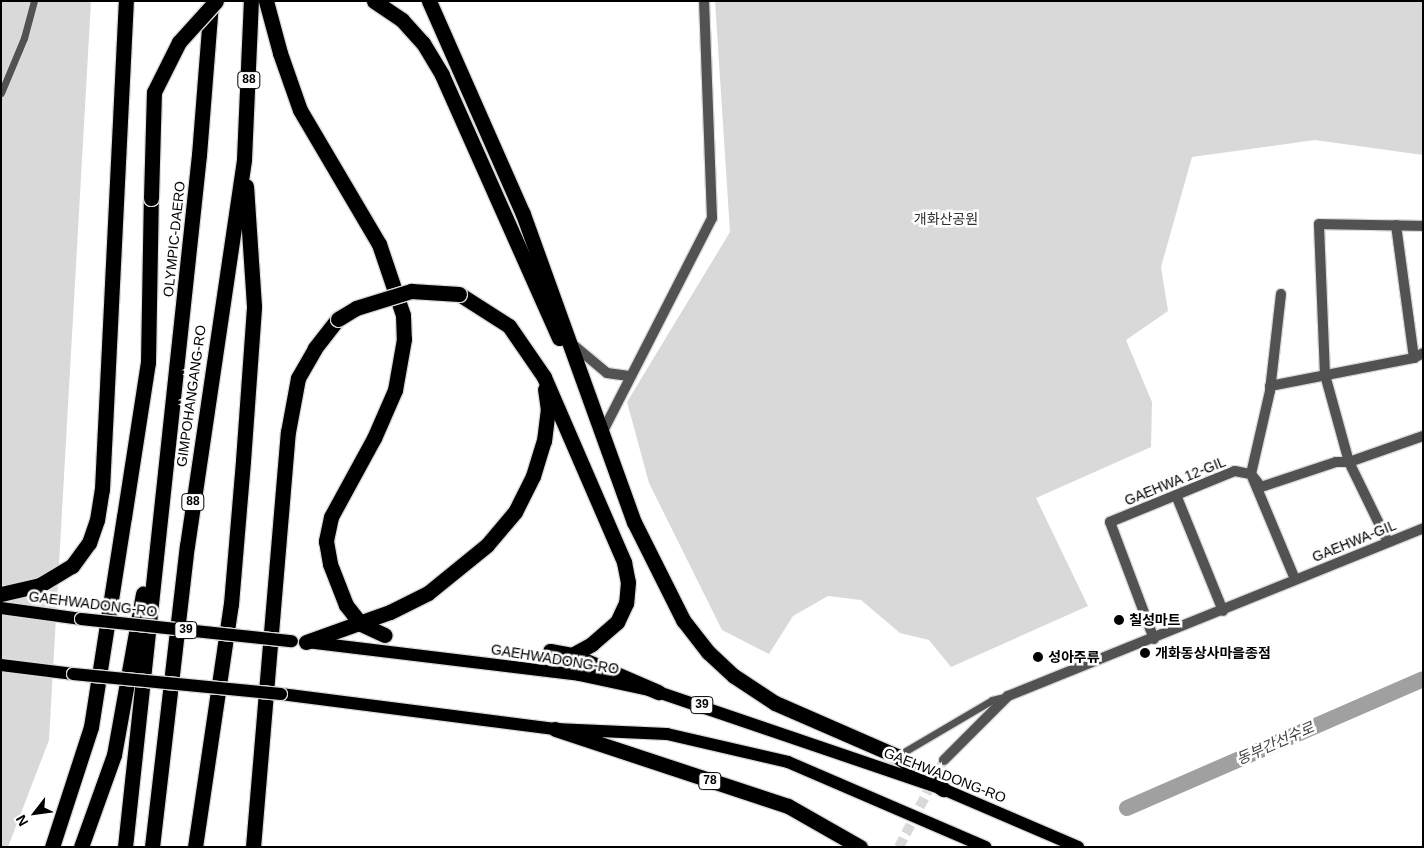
<!DOCTYPE html>
<meta charset="utf-8">
<style>
body{margin:0}
#map{position:relative;width:1424px;height:848px;overflow:hidden;background:#fff;font-family:Arial,"Noto Sans KR",sans-serif}
div>[style]{position:absolute}
[style*='--x']{left:calc(var(--x)*1px);top:calc(var(--y)*1px);width:calc(var(--w)*1px);rotate:calc(var(--a)*1deg)}
.green>*{inset:0;background:#d9d9d9}
.canal>*{height:16px;margin:-8px;padding:0 8px;transform-origin:8px;border-radius:8px;background:#a0a0a0}
.street-tunnel>*{height:10px;margin-top:-5px;transform-origin:0;background:repeating-linear-gradient(90deg,#d9d9d9 0 10px,transparent 0 15px)}
.roads{filter:drop-shadow(1px 0 #dbdbdb) drop-shadow(-1px 0 #dbdbdb) drop-shadow(0 1px #dbdbdb) drop-shadow(0 -1px #dbdbdb)}
.lane>*{height:7px;margin:-3.5px;padding:0 3.5px;transform-origin:3.5px;border-radius:3.5px;background:#525252}
.street>*{height:10px;margin:-5px;padding:0 5px;transform-origin:5px;border-radius:5px;background:#525252}
.primary>*{height:12px;margin:-6px;padding:0 6px;transform-origin:6px;border-radius:6px;background:#000}
.highway>*{height:15px;margin:-7.5px;padding:0 7.5px;transform-origin:7.5px;border-radius:7.5px;background:#000}
.bridges{filter:drop-shadow(1px 0 #dbdbdb) drop-shadow(-1px 0 #dbdbdb) drop-shadow(0 1px #dbdbdb) drop-shadow(0 -1px #dbdbdb)}
.primary-bridge>*{height:12px;margin:-6px;padding:0 6px;transform-origin:6px;border-radius:6px;background:#000}
.highway-bridge>*{height:15px;margin:-7.5px;padding:0 7.5px;transform-origin:7.5px;border-radius:7.5px;background:#000}
.dots>*{width:14px;height:14px;translate:-50% -50%;box-sizing:border-box;border:2px solid #fff;border-radius:50%}
span{translate:-50% -50%;white-space:nowrap;text-align:center;line-height:1.15;-webkit-text-stroke:5px #fff;paint-order:stroke}
.shield-label span{padding:1px 4px;background:#fff;border:1px solid;border-radius:4px;-webkit-text-stroke-width:0}
.shield-label{font-size:12px;color:#000;font-weight:700}
.park-label{font-size:14px;color:#303030}
.street-label{font-size:14px;color:#000}
.poi-label{font-size:14px;color:#000;font-weight:700}
.left{translate:0 -50%;text-align:left}
.water-label{font-size:15px;color:#414141;font-style:italic}
.frame{position:absolute;inset:0;border:2px solid #000;pointer-events:none}
.north{position:absolute;left:10px;top:788px;width:50px;height:50px;-webkit-text-stroke:4px #fff;paint-order:stroke;rotate:240deg;font-size:14px;font-weight:700;line-height:20px;text-align:center;color:#000}
.north::after{content:'';display:block;margin:auto;width:18px;height:22px;background:#000;clip-path:polygon(50% 0,100% 100%,50% 72%,0 100%)}
</style>
<div id="map">
<div class="green">
<i style="clip-path:polygon(1px 1px,91px 1px,49px 740px,8px 847px,1px 847px)"></i>
<i style="clip-path:polygon(715px 1px,1423px 1px,1423px 155px,1315px 140px,1192px 157px,1161px 267px,1168px 311px,1126px 340px,1152px 402px,1151px 447px,1036px 498px,1088px 606px,951px 667px,929px 640px,900px 633px,861px 600px,828px 596px,793px 616px,769px 654px,722px 630px,649px 483px,627px 402px,730px 232px)"></i>
</div>
<div class="canal">
<i style="--x:1127;--y:808;--w:323;--a:-23.5"></i>
</div>
<div class="street-tunnel">
<i style="--x:899;--y:847;--w:98;--a:-62.7"></i>
</div>
<div class="roads">
<div class="lane">
<i style="--x:1;--y:93;--w:60;--a:-67.3"></i>
<i style="--x:24;--y:38;--w:38;--a:-75"></i>
<i style="--x:897;--y:756;--w:110;--a:-30.5"></i>
<i style="--x:992;--y:700;--w:16;--a:-14"></i>
</div>
<div class="street">
<i style="--x:1396;--y:225;--w:134;--a:82.3"></i>
<i style="--x:1281;--y:294;--w:98;--a:96.5"></i>
<i style="--x:1270;--y:391;--w:85;--a:102.9"></i>
<i style="--x:1251;--y:474;--w:114;--a:67.3"></i>
<i style="--x:571;--y:343;--w:47;--a:39.8"></i>
<i style="--x:607;--y:373;--w:22;--a:8"></i>
<i style="--x:1270;--y:386;--w:147;--a:-11"></i>
<i style="--x:1414;--y:358;--w:10;--a:-29"></i>
<i style="--x:601;--y:435;--w:244;--a:-62.9"></i>
<i style="--x:712;--y:218;--w:217;--a:-92.1"></i>
<i style="--x:1176;--y:495;--w:125;--a:67.9"></i>
<i style="--x:1388;--y:542;--w:89;--a:-116"></i>
<i style="--x:1349;--y:462;--w:90;--a:-105.4"></i>
<i style="--x:1325;--y:375;--w:151;--a:-92.3"></i>
<i style="--x:1319;--y:224;--w:104;--a:1.1"></i>
<i style="--x:1154;--y:639;--w:125;--a:-110.6"></i>
<i style="--x:1110;--y:522;--w:135;--a:-22.2"></i>
<i style="--x:1235;--y:471;--w:16;--a:11"></i>
<i style="--x:1251;--y:474;--w:16;--a:52"></i>
<i style="--x:1261;--y:487;--w:79;--a:-18.4"></i>
<i style="--x:1336;--y:462;--w:13;--a:0"></i>
<i style="--x:1349;--y:462;--w:78;--a:-19.4"></i>
<i style="--x:944;--y:760;--w:91;--a:-45"></i>
<i style="--x:1008;--y:696;--w:448;--a:-22"></i>
</div>
<div class="primary">
<i style="--x:1;--y:608;--w:81;--a:7.8"></i>
<i style="--x:307;--y:642;--w:274;--a:6.9"></i>
<i style="--x:579;--y:675;--w:81;--a:12.1"></i>
<i style="--x:658;--y:692;--w:301;--a:18.8"></i>
<i style="--x:943;--y:789;--w:147;--a:23.2"></i>
<i style="--x:1;--y:665;--w:73;--a:7.1"></i>
<i style="--x:281;--y:694;--w:276;--a:7.3"></i>
<i style="--x:555;--y:729;--w:112;--a:2.6"></i>
<i style="--x:667;--y:734;--w:124;--a:13"></i>
<i style="--x:788;--y:762;--w:215;--a:23.3"></i>
</div>
<div class="highway">
<i style="--x:266;--y:1;--w:54;--a:74.9"></i>
<i style="--x:280;--y:53;--w:60;--a:70.7"></i>
<i style="--x:300;--y:110;--w:156;--a:59.5"></i>
<i style="--x:379;--y:244;--w:75;--a:71.3"></i>
<i style="--x:403;--y:315;--w:24;--a:88"></i>
<i style="--x:404;--y:339;--w:52;--a:100"></i>
<i style="--x:395;--y:390;--w:52;--a:113.6"></i>
<i style="--x:374;--y:438;--w:90;--a:118.6"></i>
<i style="--x:331;--y:517;--w:25;--a:102"></i>
<i style="--x:326;--y:541;--w:23;--a:80"></i>
<i style="--x:330;--y:564;--w:44;--a:68.7"></i>
<i style="--x:346;--y:605;--w:24;--a:52"></i>
<i style="--x:361;--y:624;--w:26;--a:25"></i>
<i style="--x:374;--y:1;--w:34;--a:34"></i>
<i style="--x:402;--y:20;--w:31;--a:48"></i>
<i style="--x:423;--y:43;--w:37;--a:59"></i>
<i style="--x:442;--y:75;--w:288;--a:66"></i>
<i style="--x:429;--y:1;--w:233;--a:66.2"></i>
<i style="--x:523;--y:214;--w:327;--a:70.2"></i>
<i style="--x:634;--y:522;--w:110;--a:63.4"></i>
<i style="--x:683;--y:620;--w:41;--a:52"></i>
<i style="--x:708;--y:652;--w:35;--a:43"></i>
<i style="--x:734;--y:676;--w:49;--a:33.4"></i>
<i style="--x:775;--y:703;--w:133;--a:23.5"></i>
<i style="--x:897;--y:756;--w:57;--a:35.7"></i>
<i style="--x:459;--y:294;--w:59;--a:32.6"></i>
<i style="--x:509;--y:326;--w:62;--a:55.5"></i>
<i style="--x:544;--y:377;--w:202;--a:66.6"></i>
<i style="--x:624;--y:562;--w:20;--a:79"></i>
<i style="--x:628;--y:582;--w:21;--a:95"></i>
<i style="--x:626;--y:603;--w:21;--a:115"></i>
<i style="--x:617;--y:622;--w:33;--a:139"></i>
<i style="--x:592;--y:644;--w:23;--a:151"></i>
<i style="--x:1;--y:594;--w:40;--a:-13"></i>
<i style="--x:40;--y:585;--w:37;--a:-31"></i>
<i style="--x:72;--y:566;--w:29;--a:-54"></i>
<i style="--x:89;--y:543;--w:24;--a:-71"></i>
<i style="--x:97;--y:520;--w:31;--a:-81"></i>
<i style="--x:102;--y:489;--w:489;--a:-87.2"></i>
<i style="--x:306;--y:642;--w:89;--a:-19.7"></i>
<i style="--x:390;--y:612;--w:42;--a:-26.6"></i>
<i style="--x:428;--y:593;--w:76;--a:-39.1"></i>
<i style="--x:487;--y:545;--w:43;--a:-49.7"></i>
<i style="--x:515;--y:512;--w:40;--a:-63.4"></i>
<i style="--x:533;--y:476;--w:37;--a:-73"></i>
<i style="--x:544;--y:441;--w:31;--a:-83"></i>
<i style="--x:548;--y:410;--w:21;--a:-98"></i>
<i style="--x:550;--y:651;--w:22;--a:10"></i>
<i style="--x:572;--y:655;--w:94;--a:23.3"></i>
<i style="--x:555;--y:729;--w:245;--a:18.3"></i>
<i style="--x:788;--y:806;--w:83;--a:29.7"></i>
<i style="--x:52;--y:847;--w:126;--a:-72"></i>
<i style="--x:91;--y:727;--w:213;--a:-81.1"></i>
<i style="--x:124;--y:517;--w:157;--a:-81.2"></i>
<i style="--x:148;--y:362;--w:164;--a:-89"></i>
<i style="--x:81;--y:847;--w:98;--a:-70.3"></i>
<i style="--x:114;--y:755;--w:164;--a:-79.8"></i>
<i style="--x:125;--y:847;--w:696;--a:-83.9"></i>
<i style="--x:199;--y:155;--w:154;--a:-85.5"></i>
<i style="--x:152;--y:847;--w:303;--a:-83.4"></i>
<i style="--x:187;--y:546;--w:391;--a:-81.6"></i>
<i style="--x:244;--y:159;--w:158;--a:-87.5"></i>
<i style="--x:195;--y:847;--w:246;--a:-81.6"></i>
<i style="--x:231;--y:604;--w:144;--a:-85.2"></i>
<i style="--x:243;--y:461;--w:155;--a:-85.9"></i>
<i style="--x:254;--y:306;--w:120;--a:-93.8"></i>
<i style="--x:253;--y:847;--w:416;--a:-85.2"></i>
<i style="--x:288;--y:432;--w:55;--a:-79.5"></i>
<i style="--x:298;--y:378;--w:34;--a:-60"></i>
<i style="--x:315;--y:348;--w:37;--a:-52"></i>
</div>
</div>
<div class="bridges">
<div class="primary-bridge">
<i style="--x:81;--y:619;--w:212;--a:6"></i>
<i style="--x:73;--y:674;--w:209;--a:5.5"></i>
</div>
<div class="highway-bridge">
<i style="--x:151;--y:198;--w:106;--a:-88.4"></i>
<i style="--x:154;--y:92;--w:56;--a:-63.4"></i>
<i style="--x:179;--y:42;--w:55;--a:-47.9"></i>
<i style="--x:338;--y:319;--w:21;--a:-31"></i>
<i style="--x:356;--y:308;--w:58;--a:-17.2"></i>
<i style="--x:411;--y:291;--w:48;--a:3.6"></i>
</div>
</div>
<div class="dots">
<i style="left:1119px;top:620px;background:#000"></i>
<i style="left:1145px;top:653px;background:#000"></i>
<i style="left:1038px;top:657px;background:#000"></i>
</div>
<div class="shield-label">
<span style="left:249px;top:80px">88</span>
<span style="left:193px;top:502px">88</span>
<span style="left:186px;top:630px">39</span>
<span style="left:702px;top:705px">39</span>
<span style="left:710px;top:781px">78</span>
</div>
<div class="park-label">
<span style="left:946px;top:219px">개화산공원</span>
</div>
<div class="street-label">
<span style="left:174px;top:239px;rotate:-84deg">OLYMPIC-DAERO</span>
<span style="left:191px;top:396px;rotate:-82deg">GIMPOHANGANG-RO</span>
<span style="left:1175px;top:481px;rotate:-22deg">GAEHWA 12-GIL</span>
<span style="left:1354px;top:541px;rotate:-22deg">GAEHWA-GIL</span>
<span style="left:93px;top:604px;rotate:7deg">GAEHWADONG-RO</span>
<span style="left:555px;top:659px;rotate:9deg">GAEHWADONG-RO</span>
<span style="left:945px;top:775px;rotate:21deg">GAEHWADONG-RO</span>
</div>
<div class="poi-label">
<span class="left" style="left:1129px;top:620px">칠성마트</span>
<span class="left" style="left:1155px;top:653px">개화동상사마을종점</span>
<span class="left" style="left:1048px;top:657px">성아주류</span>
</div>
<div class="water-label">
<span style="left:1275px;top:743px;rotate:-24deg">동부간선수로</span>
</div>
<div class="frame"></div>
<div class="north">N</div>
</div>
